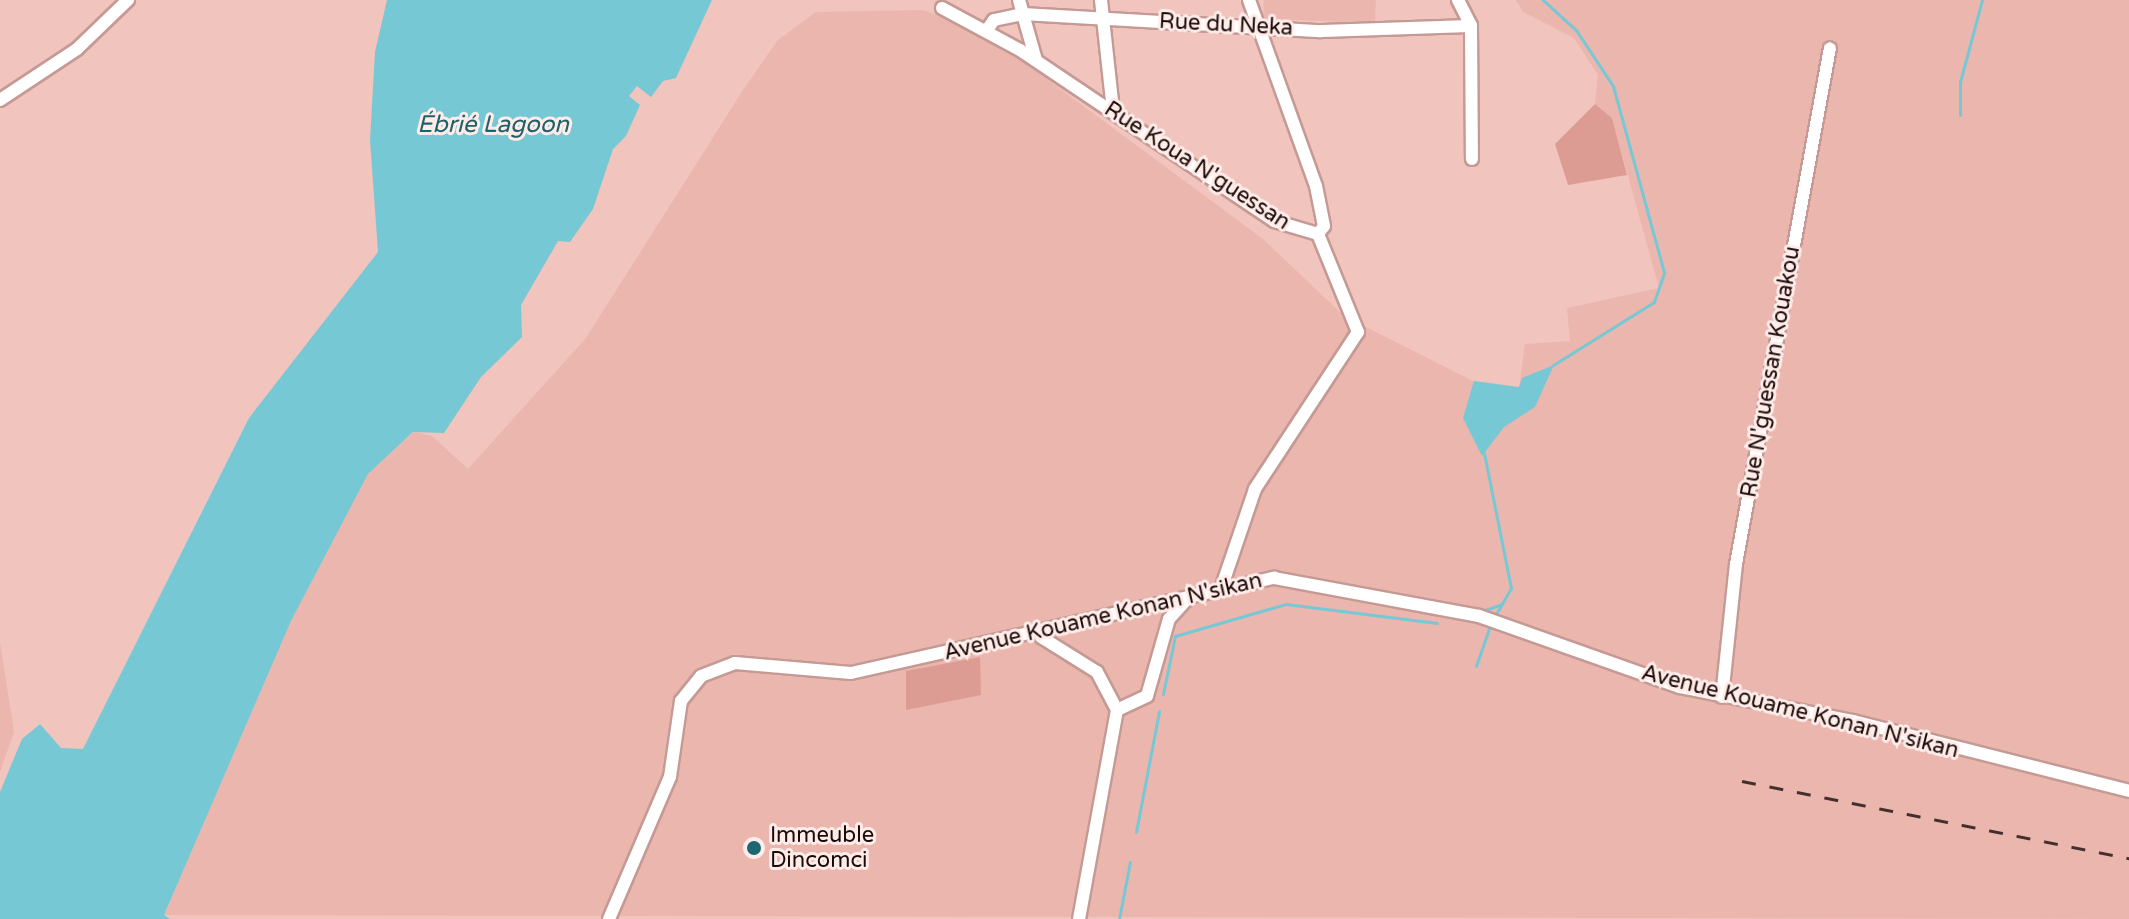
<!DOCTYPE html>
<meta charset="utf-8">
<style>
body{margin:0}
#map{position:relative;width:2129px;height:919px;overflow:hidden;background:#f1c4bd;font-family:"Varela Round",sans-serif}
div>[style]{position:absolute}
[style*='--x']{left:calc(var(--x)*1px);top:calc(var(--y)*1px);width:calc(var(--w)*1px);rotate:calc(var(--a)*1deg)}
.built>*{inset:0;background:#ebb6ae}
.green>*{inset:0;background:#dd9c93}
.water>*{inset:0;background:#76c8d5}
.stream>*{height:3px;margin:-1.5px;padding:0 1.5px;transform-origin:1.5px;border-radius:1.5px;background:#76c8d5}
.roads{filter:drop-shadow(2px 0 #c59a94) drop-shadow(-2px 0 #c59a94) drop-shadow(0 2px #c59a94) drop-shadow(0 -2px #c59a94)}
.minor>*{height:12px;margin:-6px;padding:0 6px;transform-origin:6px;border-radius:6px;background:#fff}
.rail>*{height:3px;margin-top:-1.5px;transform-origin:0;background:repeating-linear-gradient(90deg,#442f2c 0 14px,transparent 0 28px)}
.dots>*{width:22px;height:22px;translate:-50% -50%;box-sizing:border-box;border:4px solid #ffece9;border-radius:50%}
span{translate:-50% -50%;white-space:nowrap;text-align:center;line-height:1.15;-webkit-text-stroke:6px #ffece9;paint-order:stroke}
.street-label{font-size:22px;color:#1a0b09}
.poi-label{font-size:22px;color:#1a0b09}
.left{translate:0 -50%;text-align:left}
.water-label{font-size:24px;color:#1d616a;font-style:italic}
</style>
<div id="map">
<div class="built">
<i style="clip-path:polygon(1264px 0,1376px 0,1375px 23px,1263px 19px)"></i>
<i style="clip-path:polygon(1516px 0,2129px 0,2129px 919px,164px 915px,291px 621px,368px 474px,414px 432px,432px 436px,468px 469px,586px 338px,743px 90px,778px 40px,816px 12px,923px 10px,986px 34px,1263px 239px,1344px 316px,1487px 388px,1519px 388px,1525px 344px,1570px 341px,1567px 308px,1659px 288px,1612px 118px,1595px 104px,1598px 75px,1574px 38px,1523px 12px)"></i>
<i style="clip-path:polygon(0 642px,14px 732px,0 772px)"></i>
</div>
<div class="green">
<i style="clip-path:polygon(1595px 104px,1612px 118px,1627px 175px,1568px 185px,1555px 144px)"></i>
<i style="clip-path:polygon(980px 657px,981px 695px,906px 710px,906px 671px)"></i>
</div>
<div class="water">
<i style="clip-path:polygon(387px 0,712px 0,676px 78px,663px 81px,651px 97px,637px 86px,629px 96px,640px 105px,626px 136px,613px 149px,593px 209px,570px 242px,558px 241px,521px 305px,522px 337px,481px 377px,444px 433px,413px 432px,368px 474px,291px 621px,164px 915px,170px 919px,0 919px,0 792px,22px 739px,40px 724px,61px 748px,83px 749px,249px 418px,378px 252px,370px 140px,375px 52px)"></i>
<i style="clip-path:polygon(1554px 365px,1535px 407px,1504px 427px,1482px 456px,1463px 418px,1474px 381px,1519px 387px,1522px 378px)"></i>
</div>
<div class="stream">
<i style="--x:1543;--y:0;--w:45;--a:42.3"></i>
<i style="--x:1576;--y:30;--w:67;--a:56.5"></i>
<i style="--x:1613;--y:86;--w:194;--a:74.7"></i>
<i style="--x:1664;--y:273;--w:31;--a:109"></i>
<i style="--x:1654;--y:302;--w:119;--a:148"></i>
<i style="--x:1960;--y:115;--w:33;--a:-90"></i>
<i style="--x:1960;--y:82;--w:85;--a:-75"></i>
<i style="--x:1484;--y:453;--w:138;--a:78.7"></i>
<i style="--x:1511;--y:588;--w:30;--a:120"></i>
<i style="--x:1479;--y:612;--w:24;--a:-19"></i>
<i style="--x:1476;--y:666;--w:42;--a:-70.7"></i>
<i style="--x:1163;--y:694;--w:59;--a:-78.3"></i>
<i style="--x:1175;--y:636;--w:116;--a:-16.1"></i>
<i style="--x:1286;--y:604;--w:152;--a:7.2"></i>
<i style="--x:1136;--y:832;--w:123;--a:-79.2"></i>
<i style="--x:1119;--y:919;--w:58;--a:-79.1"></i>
</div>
<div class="roads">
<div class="minor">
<i style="--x:1019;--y:0;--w:62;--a:74.2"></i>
<i style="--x:1101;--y:0;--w:111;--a:83.8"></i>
<i style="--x:1249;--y:0;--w:198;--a:70.2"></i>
<i style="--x:1316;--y:186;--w:41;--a:78.7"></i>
<i style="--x:1324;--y:226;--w:10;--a:127"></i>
<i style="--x:1458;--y:0;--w:29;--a:63"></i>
<i style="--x:1471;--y:26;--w:133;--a:89.6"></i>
<i style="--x:942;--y:8;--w:89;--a:28.3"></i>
<i style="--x:1020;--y:50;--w:306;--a:33.9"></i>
<i style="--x:1274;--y:221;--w:46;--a:16.5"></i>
<i style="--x:1318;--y:234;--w:106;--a:67.8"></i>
<i style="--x:1358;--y:332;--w:188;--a:123.3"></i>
<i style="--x:1255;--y:489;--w:106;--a:108.8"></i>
<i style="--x:987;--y:30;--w:12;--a:-55"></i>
<i style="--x:994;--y:20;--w:30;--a:-12"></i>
<i style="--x:1023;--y:14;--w:298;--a:3.3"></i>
<i style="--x:1321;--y:31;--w:150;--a:-1.9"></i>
<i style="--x:0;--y:100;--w:92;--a:-33.5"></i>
<i style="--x:77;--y:49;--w:71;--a:-43.9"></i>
<i style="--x:1041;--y:637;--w:66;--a:32"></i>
<i style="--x:1097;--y:672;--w:43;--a:62.2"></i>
<i style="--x:1117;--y:710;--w:212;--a:100.3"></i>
<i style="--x:1722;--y:697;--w:134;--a:-84"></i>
<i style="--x:1736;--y:564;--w:524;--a:-79.68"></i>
<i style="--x:1117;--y:710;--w:33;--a:-25"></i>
<i style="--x:1147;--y:696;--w:80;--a:-74.1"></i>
<i style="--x:1169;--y:619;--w:24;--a:-48"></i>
<i style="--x:609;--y:919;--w:155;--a:-66.8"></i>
<i style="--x:670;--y:777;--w:77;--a:-81.8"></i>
<i style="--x:681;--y:701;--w:32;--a:-51"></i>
<i style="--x:701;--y:676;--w:36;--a:-21"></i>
<i style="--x:735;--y:663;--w:116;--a:4.9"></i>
<i style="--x:851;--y:673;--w:434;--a:-12.7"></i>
<i style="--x:1274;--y:578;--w:208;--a:10.5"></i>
<i style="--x:1479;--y:616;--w:213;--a:19.5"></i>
<i style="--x:1680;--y:687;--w:176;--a:11.1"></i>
<i style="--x:1853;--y:721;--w:285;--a:14.2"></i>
</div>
</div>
<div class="rail">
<i style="--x:1742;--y:781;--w:395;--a:11.3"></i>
</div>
<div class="dots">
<i style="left:754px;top:848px;background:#1c6771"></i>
</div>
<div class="street-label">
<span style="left:1226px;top:25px;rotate:3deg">Rue du Neka</span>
<span style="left:1197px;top:166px;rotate:33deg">Rue Koua N'guessan</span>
<span style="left:1771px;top:372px;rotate:-80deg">Rue N'guessan Kouakou</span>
<span style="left:1103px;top:617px;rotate:-13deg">Avenue Kouame Konan N'sikan</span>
<span style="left:1800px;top:712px;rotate:14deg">Avenue Kouame Konan N'sikan</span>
</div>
<div class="poi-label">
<span class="left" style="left:770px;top:848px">Immeuble<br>Dincomci</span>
</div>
<div class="water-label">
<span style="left:493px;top:125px">Ébrié Lagoon</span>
</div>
</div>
